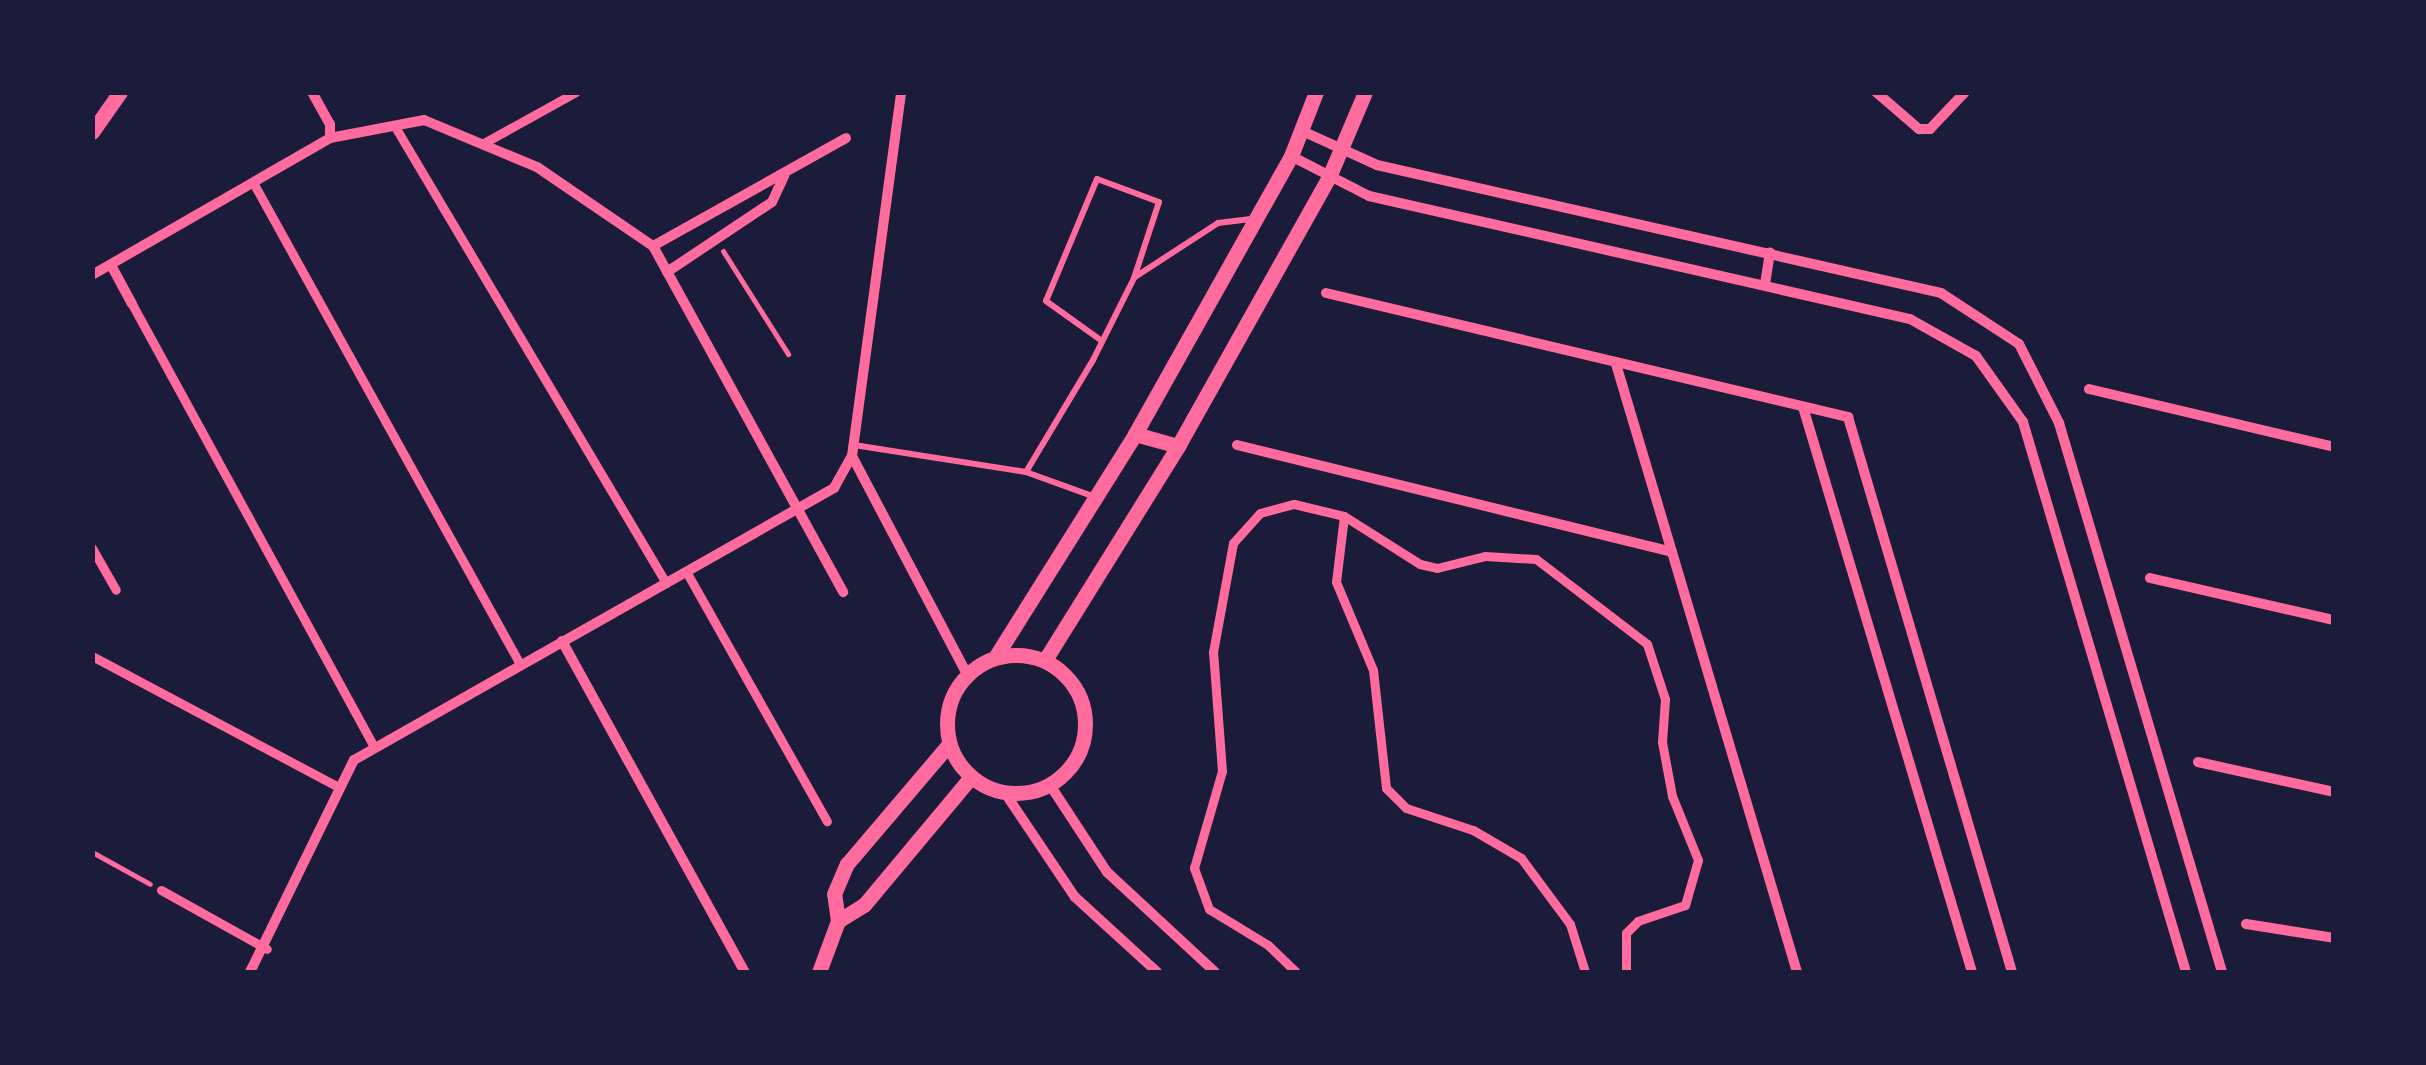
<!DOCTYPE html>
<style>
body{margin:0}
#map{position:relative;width:2426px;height:1065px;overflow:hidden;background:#1b1b3a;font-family:"DM Sans",sans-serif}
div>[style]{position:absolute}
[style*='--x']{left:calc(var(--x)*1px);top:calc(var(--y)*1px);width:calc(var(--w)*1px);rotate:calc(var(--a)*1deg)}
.path>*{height:5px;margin:-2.5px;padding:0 2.5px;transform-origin:2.5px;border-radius:2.5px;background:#ff6b9d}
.service>*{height:6px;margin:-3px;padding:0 3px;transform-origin:3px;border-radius:3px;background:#ff6b9d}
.pedestrian>*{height:9px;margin:-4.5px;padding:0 4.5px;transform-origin:4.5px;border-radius:4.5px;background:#ff6b9d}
.minor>*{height:10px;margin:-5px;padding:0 5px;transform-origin:5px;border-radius:5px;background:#ff6b9d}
.tertiary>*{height:15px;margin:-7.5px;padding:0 7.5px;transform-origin:7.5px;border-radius:7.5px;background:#ff6b9d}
.tertiary>.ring{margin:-7.5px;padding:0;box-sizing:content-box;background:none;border:15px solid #ff6b9d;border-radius:50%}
span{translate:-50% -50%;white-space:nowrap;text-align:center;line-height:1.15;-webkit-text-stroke:8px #1b1b3a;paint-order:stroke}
.frame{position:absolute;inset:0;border:95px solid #1b1b3a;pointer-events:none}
</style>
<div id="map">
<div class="path">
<i style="--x:723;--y:251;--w:122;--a:57.7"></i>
<i style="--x:92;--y:852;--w:66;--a:28.9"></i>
</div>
<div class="service">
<i style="--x:1135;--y:277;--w:99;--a:-33"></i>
<i style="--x:1218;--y:223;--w:33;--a:-7"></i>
<i style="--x:854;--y:445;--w:174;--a:8.9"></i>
<i style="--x:1026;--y:472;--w:73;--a:19.9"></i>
<i style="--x:1026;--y:472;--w:131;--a:-59.1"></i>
<i style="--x:1093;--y:360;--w:92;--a:-63.4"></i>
<i style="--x:1134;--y:278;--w:80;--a:-71.8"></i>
<i style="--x:1159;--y:202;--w:66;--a:-159.6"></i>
<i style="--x:1097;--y:179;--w:132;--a:112.7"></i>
<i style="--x:1046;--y:301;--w:69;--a:35.5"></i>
</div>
<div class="pedestrian">
<i style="--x:394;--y:125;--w:533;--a:59.29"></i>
<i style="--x:482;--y:144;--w:107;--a:-29"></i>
<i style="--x:255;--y:186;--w:547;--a:61"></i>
<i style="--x:132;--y:304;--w:503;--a:61.34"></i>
<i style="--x:1344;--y:516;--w:66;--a:96.9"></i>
<i style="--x:1336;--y:582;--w:95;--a:67.2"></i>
<i style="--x:1373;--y:670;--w:119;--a:83.7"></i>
<i style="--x:1386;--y:788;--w:28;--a:45"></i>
<i style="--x:1406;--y:808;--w:71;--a:18.2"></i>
<i style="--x:1473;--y:830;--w:56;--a:30.3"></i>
<i style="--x:1521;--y:858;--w:82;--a:53.4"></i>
<i style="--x:1570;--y:924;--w:50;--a:72.6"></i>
<i style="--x:92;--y:548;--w:48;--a:60.3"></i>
<i style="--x:687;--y:573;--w:285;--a:60.6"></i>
<i style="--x:92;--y:656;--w:277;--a:28"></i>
<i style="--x:161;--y:890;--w:121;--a:29.1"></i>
<i style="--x:1296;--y:972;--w:39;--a:-136"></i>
<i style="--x:1268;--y:945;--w:69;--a:-148.6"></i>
<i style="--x:1209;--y:909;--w:44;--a:-110.1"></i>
<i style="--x:1194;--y:868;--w:101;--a:-73.9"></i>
<i style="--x:1222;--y:771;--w:119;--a:-94.3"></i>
<i style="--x:1213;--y:652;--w:111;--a:-79.6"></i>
<i style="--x:1233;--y:543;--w:40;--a:-48"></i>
<i style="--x:1260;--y:513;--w:35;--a:-15"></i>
<i style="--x:1294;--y:504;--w:51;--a:13.5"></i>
<i style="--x:1344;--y:516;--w:90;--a:32.3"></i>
<i style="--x:1420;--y:564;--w:17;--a:13"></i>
<i style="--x:1437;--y:568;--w:49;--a:-14"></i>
<i style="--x:1485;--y:556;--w:51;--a:3.4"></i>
<i style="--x:1536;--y:559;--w:140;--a:37.4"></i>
<i style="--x:1647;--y:644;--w:58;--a:71.9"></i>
<i style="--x:1665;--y:699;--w:43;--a:94"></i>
<i style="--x:1662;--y:742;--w:55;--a:79.5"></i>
<i style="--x:1672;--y:796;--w:69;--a:67.9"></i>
<i style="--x:1698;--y:860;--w:47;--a:106.1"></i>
<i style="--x:1685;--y:905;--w:50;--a:161.2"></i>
<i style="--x:1638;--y:921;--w:17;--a:135"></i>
<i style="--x:1626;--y:933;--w:39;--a:90"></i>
</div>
<div class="minor">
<i style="--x:312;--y:92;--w:37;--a:61"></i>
<i style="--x:330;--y:124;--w:14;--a:90"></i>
<i style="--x:1876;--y:92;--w:57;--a:40.7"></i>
<i style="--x:1919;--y:129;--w:11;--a:0"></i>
<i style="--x:1930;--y:129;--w:51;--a:-46.6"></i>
<i style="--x:1300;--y:130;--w:85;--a:24.4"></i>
<i style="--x:1377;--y:165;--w:578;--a:12.79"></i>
<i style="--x:1941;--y:293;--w:93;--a:33.2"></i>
<i style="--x:2019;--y:344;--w:89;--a:63.1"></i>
<i style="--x:2059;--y:423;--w:573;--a:73.46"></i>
<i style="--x:330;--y:138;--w:96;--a:-10.8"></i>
<i style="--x:424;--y:120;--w:122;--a:22.6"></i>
<i style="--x:537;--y:167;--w:140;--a:34.3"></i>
<i style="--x:653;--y:246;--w:395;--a:61.2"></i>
<i style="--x:1291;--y:156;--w:88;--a:27.1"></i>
<i style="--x:1369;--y:196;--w:555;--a:12.81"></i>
<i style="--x:1910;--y:319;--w:76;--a:29.3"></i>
<i style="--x:1976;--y:356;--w:81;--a:54.5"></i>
<i style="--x:2023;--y:422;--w:574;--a:73.49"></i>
<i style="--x:653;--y:246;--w:221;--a:-29.2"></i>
<i style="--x:111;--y:265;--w:44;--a:61.7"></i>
<i style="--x:667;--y:272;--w:126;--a:-33.7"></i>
<i style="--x:772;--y:202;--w:29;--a:-65"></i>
<i style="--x:92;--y:275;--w:275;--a:-29.9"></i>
<i style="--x:1765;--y:284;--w:32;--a:-81"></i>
<i style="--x:1326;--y:293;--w:537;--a:13.36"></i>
<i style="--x:1848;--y:417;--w:579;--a:73.54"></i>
<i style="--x:1616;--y:364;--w:634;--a:73.42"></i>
<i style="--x:2089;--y:389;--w:252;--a:13.3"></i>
<i style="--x:1803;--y:407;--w:590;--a:73.35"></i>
<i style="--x:1237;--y:445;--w:448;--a:13.8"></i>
<i style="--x:852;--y:456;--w:246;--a:62.2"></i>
<i style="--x:2150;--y:578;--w:189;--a:12.9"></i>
<i style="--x:562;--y:641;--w:378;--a:61.1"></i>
<i style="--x:2198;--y:762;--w:139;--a:12.4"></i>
<i style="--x:1050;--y:785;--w:104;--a:56.8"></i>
<i style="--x:1107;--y:872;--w:147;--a:42.8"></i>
<i style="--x:1005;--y:793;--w:125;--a:56.1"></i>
<i style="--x:1075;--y:897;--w:111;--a:42.4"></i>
<i style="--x:2246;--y:924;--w:89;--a:9"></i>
<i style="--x:250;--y:972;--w:236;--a:-63.9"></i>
<i style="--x:354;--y:760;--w:552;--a:-29.54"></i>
<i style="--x:834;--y:488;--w:37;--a:-61"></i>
<i style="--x:852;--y:456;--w:367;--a:-82.3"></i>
</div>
<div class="tertiary">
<i style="--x:92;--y:132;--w:49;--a:-55"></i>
<i style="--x:1135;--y:434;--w:45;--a:15.6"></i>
<i class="ring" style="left:947px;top:655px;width:123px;height:123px"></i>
<i style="--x:996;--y:656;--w:262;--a:-57.9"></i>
<i style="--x:1135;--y:434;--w:319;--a:-60.7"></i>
<i style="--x:1291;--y:156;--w:69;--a:-68.7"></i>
<i style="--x:1045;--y:660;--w:252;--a:-58.1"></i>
<i style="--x:1178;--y:446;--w:308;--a:-60.7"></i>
<i style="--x:1329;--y:177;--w:92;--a:-67"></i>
<i style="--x:838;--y:921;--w:31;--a:-32"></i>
<i style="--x:864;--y:905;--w:167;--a:-50.1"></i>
<i style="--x:819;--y:972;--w:54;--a:-69.6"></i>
<i style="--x:838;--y:921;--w:27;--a:-98"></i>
<i style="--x:834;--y:894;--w:33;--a:-67"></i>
<i style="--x:847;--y:864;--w:157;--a:-49.6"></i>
</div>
<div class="frame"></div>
</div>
